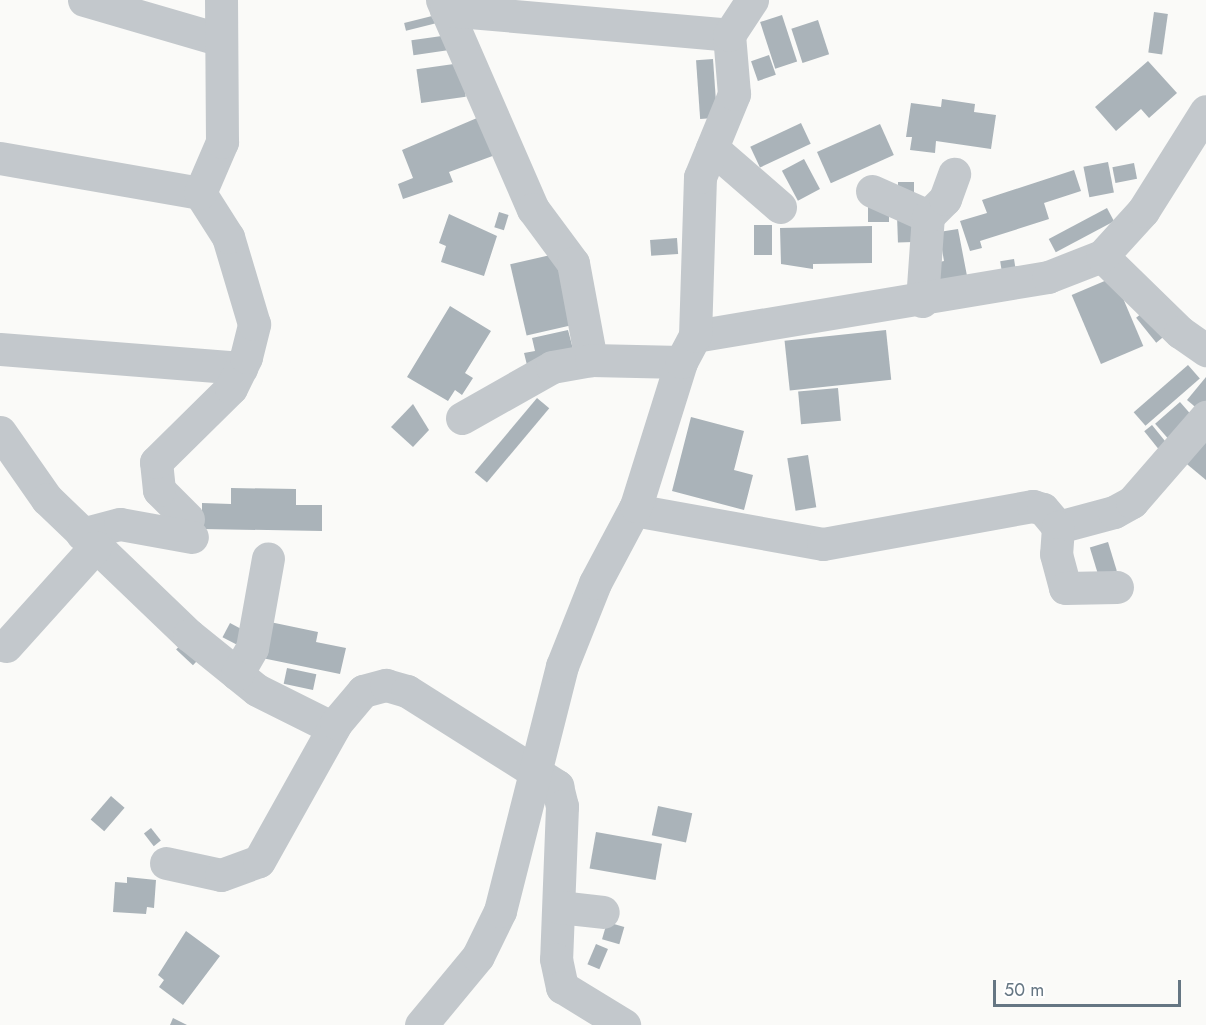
<!DOCTYPE html>
<style>
body{margin:0}
#map{position:relative;width:1206px;height:1025px;overflow:hidden;background:#fafaf8;font-family:Jost,sans-serif}
div>[style]{position:absolute}
[style*='--x']{left:calc(var(--x)*1px);top:calc(var(--y)*1px);width:calc(var(--w)*1px);rotate:calc(var(--a)*1deg)}
.building>*{inset:0;background:#aab3b9;transform-origin:0 0}
.minor>*{height:33px;margin:-16.5px;padding:0 16.5px;transform-origin:16.5px;border-radius:16.5px;background:#c3c8cc}
span{translate:-50% -50%;white-space:nowrap;text-align:center;line-height:1.15;-webkit-text-stroke:6px #fff;paint-order:stroke}
.scale{position:absolute;left:993px;top:980px;width:188px;height:27px;box-sizing:border-box;border:3px solid #657683;border-top:0;padding-left:8px;font-size:18px;line-height:21px;white-space:nowrap;color:#657683;-webkit-text-stroke:4px #fff;paint-order:stroke}
</style>
<div id="map">
<div class="building">
<i style="left:1154px;top:12px;width:14px;height:41px;rotate:8deg"></i>
<i style="left:440px;top:14px;width:8px;height:37px;rotate:76deg"></i>
<i style="left:782px;top:15px;width:49px;height:23px;rotate:72deg"></i>
<i style="left:818px;top:20px;width:36px;height:28px;rotate:72deg"></i>
<i style="left:449px;top:35px;width:15px;height:38px;rotate:82deg"></i>
<i style="left:769px;top:55px;width:21px;height:19px;rotate:71deg"></i>
<i style="left:713px;top:59px;width:59px;height:17px;rotate:86deg"></i>
<i style="clip-path:polygon(1148px 61px,1177px 93px,1149px 118px,1141px 109px,1116px 131px,1095px 107px)"></i>
<i style="left:461px;top:63px;width:34px;height:45px;rotate:82deg"></i>
<i style="clip-path:polygon(942px 99px,975px 104px,974px 112px,996px 115px,991px 149px,936px 141px,935px 153px,910px 150px,912px 137px,906px 137px,911px 103px,941px 107px)"></i>
<i style="clip-path:polygon(484px 115px,498px 154px,449px 172px,453px 182px,403px 199px,398px 184px,413px 178px,402px 150px)"></i>
<i style="left:801px;top:123px;width:23px;height:56px;rotate:65deg"></i>
<i style="left:880px;top:124px;width:34px;height:69px;rotate:66deg"></i>
<i style="left:804px;top:159px;width:34px;height:25px;rotate:62deg"></i>
<i style="left:1108px;top:162px;width:31px;height:25px;rotate:79deg"></i>
<i style="left:1134px;top:163px;width:16px;height:22px;rotate:79deg"></i>
<i style="clip-path:polygon(1074px 170px,1081px 191px,1044px 203px,1049px 219px,980px 241px,982px 248px,970px 251px,960px 221px,987px 213px,982px 200px)"></i>
<i style="left:898px;top:182px;width:16px;height:12px"></i>
<i style="left:868px;top:207px;width:21px;height:15px"></i>
<i style="left:1107px;top:208px;width:15px;height:66px;rotate:62deg"></i>
<i style="left:499px;top:212px;width:10px;height:16px;rotate:17deg"></i>
<i style="clip-path:polygon(449px 214px,497px 236px,484px 276px,441px 262px,446px 246px,439px 243px)"></i>
<i style="left:912px;top:215px;width:27px;height:15px;rotate:88deg"></i>
<i style="left:754px;top:225px;width:18px;height:30px"></i>
<i style="clip-path:polygon(872px 226px,872px 263px,813px 264px,813px 269px,781px 264px,780px 228px)"></i>
<i style="clip-path:polygon(958px 229px,968px 281px,939px 286px,935px 263px,944px 261px,939px 232px)"></i>
<i style="left:677px;top:238px;width:16px;height:27px;rotate:86deg"></i>
<i style="left:555px;top:254px;width:73px;height:46px;rotate:77deg"></i>
<i style="left:1014px;top:259px;width:12px;height:14px;rotate:81deg"></i>
<i style="left:1114px;top:277px;width:75px;height:46px;rotate:67deg"></i>
<i style="clip-path:polygon(450px 306px,491px 331px,465px 373px,473px 378px,462px 395px,455px 390px,448px 401px,407px 377px)"></i>
<i style="left:1147px;top:309px;width:32px;height:14px;rotate:51deg"></i>
<i style="clip-path:polygon(568px 330px,574px 353px,527px 365px,524px 353px,535px 351px,532px 338px)"></i>
<i style="left:886px;top:330px;width:50px;height:102px;rotate:84deg"></i>
<i style="left:1188px;top:365px;width:18px;height:72px;rotate:49deg"></i>
<i style="clip-path:polygon(1206px 377px,1206px 404px,1200px 411px,1187px 400px)"></i>
<i style="left:838px;top:388px;width:33px;height:40px;rotate:85deg"></i>
<i style="left:537px;top:398px;width:16px;height:97px;rotate:40deg"></i>
<i style="left:1180px;top:402px;width:21px;height:33px;rotate:49deg"></i>
<i style="clip-path:polygon(413px 404px,429px 430px,413px 447px,391px 427px)"></i>
<i style="clip-path:polygon(691px 417px,744px 431px,734px 470px,753px 475px,744px 510px,672px 491px)"></i>
<i style="left:1152px;top:425px;width:22px;height:10px;rotate:51deg"></i>
<i style="clip-path:polygon(1206px 433px,1206px 480px,1182px 460px)"></i>
<i style="left:808px;top:455px;width:53px;height:21px;rotate:81deg"></i>
<i style="clip-path:polygon(231px 488px,296px 489px,296px 505px,322px 505px,322px 531px,202px 529px,202px 503px,231px 504px)"></i>
<i style="left:1108px;top:542px;width:30px;height:19px;rotate:73deg"></i>
<i style="clip-path:polygon(270px 622px,318px 632px,316px 642px,346px 648px,340px 674px,262px 658px)"></i>
<i style="left:230px;top:623px;width:17px;height:16px;rotate:28deg"></i>
<i style="left:185px;top:640px;width:23px;height:13px;rotate:43deg"></i>
<i style="left:287px;top:668px;width:30px;height:16px;rotate:12deg"></i>
<i style="left:111px;top:796px;width:18px;height:31px;rotate:41deg"></i>
<i style="left:658px;top:806px;width:35px;height:30px;rotate:12deg"></i>
<i style="left:151px;top:828px;width:16px;height:9px;rotate:52deg"></i>
<i style="left:596px;top:832px;width:67px;height:37px;rotate:10deg"></i>
<i style="clip-path:polygon(127px 877px,156px 880px,154px 908px,147px 907px,146px 914px,113px 912px,115px 882px,127px 883px)"></i>
<i style="left:607px;top:922px;width:18px;height:18px;rotate:16deg"></i>
<i style="clip-path:polygon(186px 931px,220px 956px,183px 1005px,159px 987px,164px 980px,158px 975px)"></i>
<i style="left:596px;top:944px;width:13px;height:22px;rotate:23deg"></i>
<i style="clip-path:polygon(173px 1018px,187px 1025px,170px 1025px)"></i>
</div>
<div class="minor">
<i style="--x:84;--y:0;--w:140;--a:16.2"></i>
<i style="--x:442;--y:0;--w:228;--a:66.5"></i>
<i style="--x:533;--y:209;--w:67;--a:53.5"></i>
<i style="--x:573;--y:263;--w:99;--a:79.5"></i>
<i style="--x:446;--y:10;--w:284;--a:5"></i>
<i style="--x:712;--y:148;--w:90;--a:40.9"></i>
<i style="--x:0;--y:158;--w:203;--a:9.9"></i>
<i style="--x:872;--y:191;--w:61;--a:24.1"></i>
<i style="--x:1102;--y:256;--w:109;--a:44.3"></i>
<i style="--x:1180;--y:332;--w:32;--a:35"></i>
<i style="--x:922;--y:301;--w:85;--a:-86"></i>
<i style="--x:928;--y:216;--w:24;--a:-45"></i>
<i style="--x:945;--y:199;--w:27;--a:-70"></i>
<i style="--x:695;--y:336;--w:358;--a:-9.5"></i>
<i style="--x:1048;--y:277;--w:58;--a:-21.3"></i>
<i style="--x:1102;--y:256;--w:61;--a:-47.7"></i>
<i style="--x:1143;--y:211;--w:118;--a:-57.8"></i>
<i style="--x:0;--y:349;--w:242;--a:4.5"></i>
<i style="--x:462;--y:418;--w:103;--a:-29.5"></i>
<i style="--x:552;--y:367;--w:40;--a:-10"></i>
<i style="--x:591;--y:360;--w:90;--a:1.3"></i>
<i style="--x:0;--y:432;--w:82;--a:55"></i>
<i style="--x:47;--y:499;--w:197;--a:43.8"></i>
<i style="--x:189;--y:635;--w:87;--a:39"></i>
<i style="--x:257;--y:690;--w:85;--a:26.6"></i>
<i style="--x:634;--y:510;--w:192;--a:10.2"></i>
<i style="--x:823;--y:544;--w:213;--a:-10.3"></i>
<i style="--x:1033;--y:506;--w:10;--a:17"></i>
<i style="--x:1043;--y:509;--w:23;--a:50"></i>
<i style="--x:1058;--y:527;--w:58;--a:-15"></i>
<i style="--x:1114;--y:512;--w:21;--a:-29"></i>
<i style="--x:1132;--y:502;--w:113;--a:-49"></i>
<i style="--x:188;--y:519;--w:41;--a:-135"></i>
<i style="--x:159;--y:490;--w:28;--a:-96"></i>
<i style="--x:156;--y:462;--w:105;--a:-44.6"></i>
<i style="--x:231;--y:388;--w:34;--a:-64"></i>
<i style="--x:246;--y:357;--w:34;--a:-76"></i>
<i style="--x:254;--y:324;--w:91;--a:-106.6"></i>
<i style="--x:228;--y:237;--w:52;--a:-122.5"></i>
<i style="--x:200;--y:193;--w:56;--a:-66.7"></i>
<i style="--x:222;--y:142;--w:142;--a:-90.4"></i>
<i style="--x:1058;--y:527;--w:27;--a:94"></i>
<i style="--x:1056;--y:554;--w:35;--a:75"></i>
<i style="--x:1065;--y:588;--w:52;--a:-1.1"></i>
<i style="--x:82;--y:534;--w:39;--a:-15"></i>
<i style="--x:120;--y:524;--w:73;--a:10.2"></i>
<i style="--x:6;--y:646;--w:133;--a:-48"></i>
<i style="--x:237;--y:674;--w:30;--a:-60"></i>
<i style="--x:252;--y:648;--w:91;--a:-79.9"></i>
<i style="--x:166;--y:863;--w:56;--a:12.3"></i>
<i style="--x:221;--y:875;--w:40;--a:-20.2"></i>
<i style="--x:259;--y:861;--w:158;--a:-60.8"></i>
<i style="--x:336;--y:723;--w:42;--a:-49.8"></i>
<i style="--x:363;--y:691;--w:24;--a:-15"></i>
<i style="--x:386;--y:685;--w:22;--a:16"></i>
<i style="--x:407;--y:691;--w:178;--a:32.3"></i>
<i style="--x:557;--y:786;--w:21;--a:76"></i>
<i style="--x:562;--y:806;--w:153;--a:92.2"></i>
<i style="--x:556;--y:959;--w:29;--a:78"></i>
<i style="--x:562;--y:987;--w:73;--a:31.5"></i>
<i style="--x:559;--y:907;--w:44;--a:6.5"></i>
<i style="--x:421;--y:1025;--w:89;--a:-50.4"></i>
<i style="--x:478;--y:956;--w:50;--a:-63.9"></i>
<i style="--x:500;--y:911;--w:253;--a:-75.8"></i>
<i style="--x:562;--y:666;--w:89;--a:-68.3"></i>
<i style="--x:595;--y:583;--w:87;--a:-62"></i>
<i style="--x:636;--y:506;--w:151;--a:-72.6"></i>
<i style="--x:681;--y:362;--w:30;--a:-62"></i>
<i style="--x:695;--y:336;--w:159;--a:-88.2"></i>
<i style="--x:700;--y:177;--w:90;--a:-67.7"></i>
<i style="--x:734;--y:94;--w:59;--a:-94.8"></i>
<i style="--x:729;--y:35;--w:42;--a:-56.7"></i>
</div>
<div class="scale">50 m</div>
</div>
